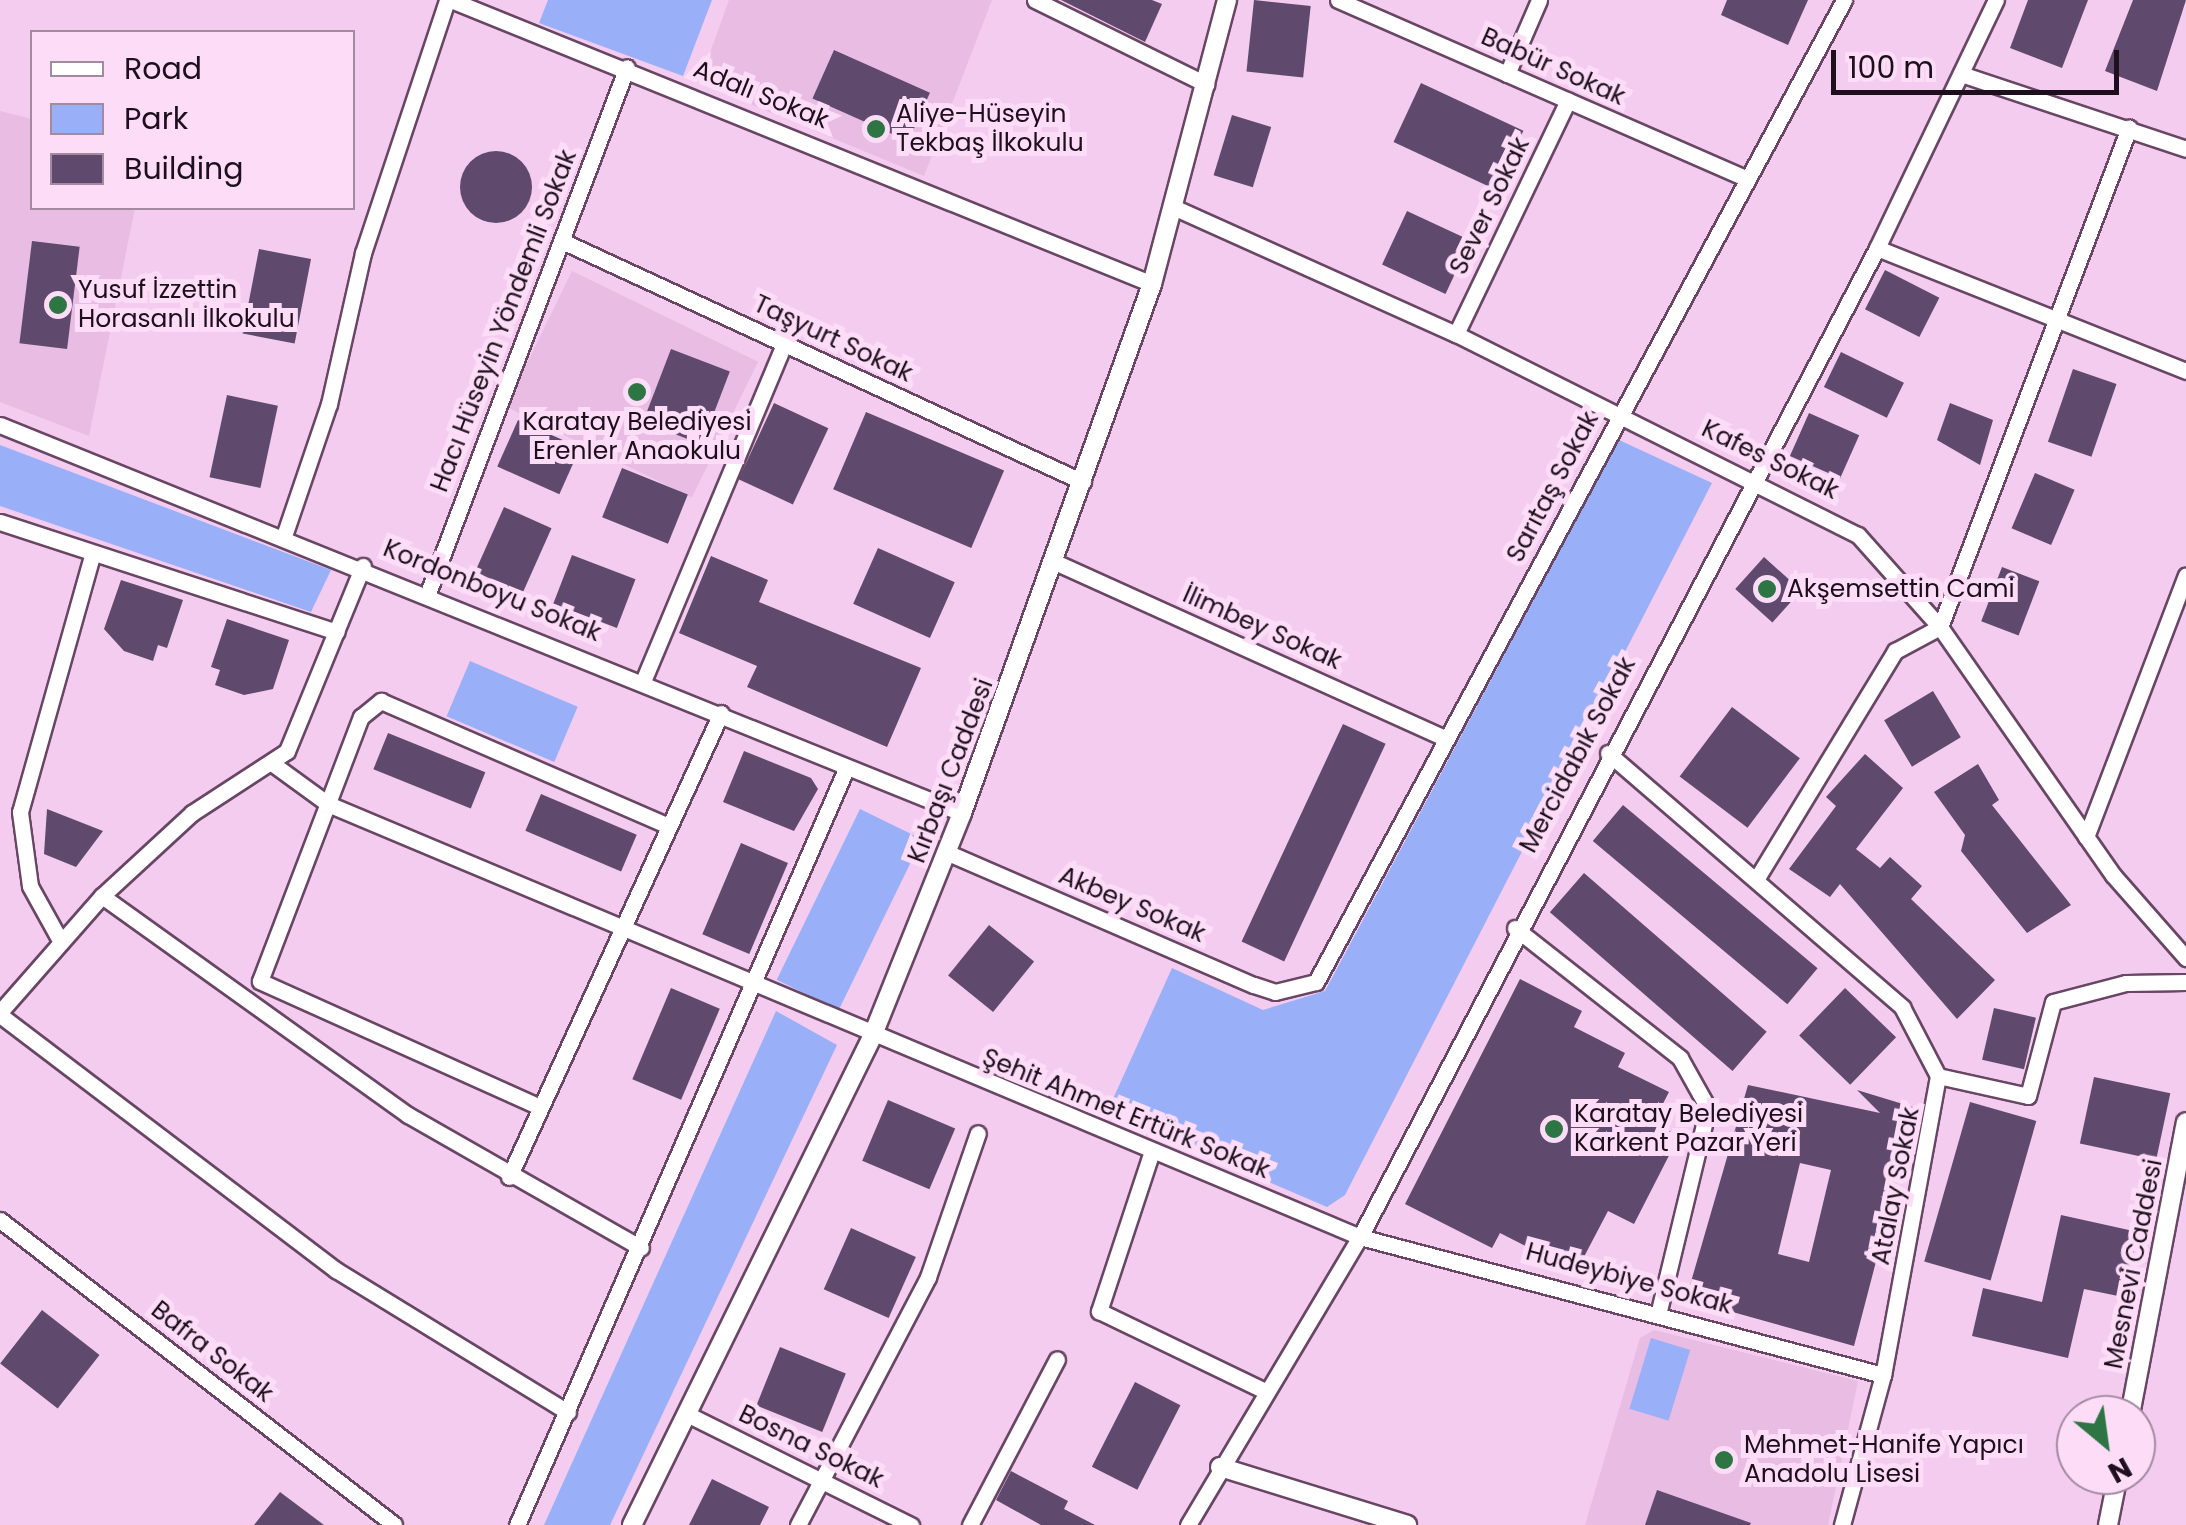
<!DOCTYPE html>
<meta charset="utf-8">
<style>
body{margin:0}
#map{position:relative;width:2186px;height:1525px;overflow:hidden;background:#f4ccef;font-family:Poppins,sans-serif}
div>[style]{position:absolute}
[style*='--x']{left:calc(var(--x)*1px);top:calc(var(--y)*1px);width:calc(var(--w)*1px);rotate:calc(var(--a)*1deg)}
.built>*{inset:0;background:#e9bce3;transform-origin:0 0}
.green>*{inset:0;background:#99b0f9;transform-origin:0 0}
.building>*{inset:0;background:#5f4a6e;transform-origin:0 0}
.round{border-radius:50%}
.roads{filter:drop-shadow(2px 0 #684664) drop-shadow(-2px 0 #684664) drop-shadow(0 2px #684664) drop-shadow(0 -2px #684664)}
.minor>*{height:15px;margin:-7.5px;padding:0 7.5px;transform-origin:7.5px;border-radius:7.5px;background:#fff}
.tertiary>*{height:18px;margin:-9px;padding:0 9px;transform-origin:9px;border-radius:9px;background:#fff}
.dots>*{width:28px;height:28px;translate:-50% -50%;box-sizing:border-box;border:5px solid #fddcf8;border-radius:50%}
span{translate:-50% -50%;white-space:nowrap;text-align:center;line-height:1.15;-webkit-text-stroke:10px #fddcf8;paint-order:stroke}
.street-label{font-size:25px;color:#1d101c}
.poi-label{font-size:25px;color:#1d101c}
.left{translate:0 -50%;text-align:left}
.legend{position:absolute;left:30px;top:30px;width:325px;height:180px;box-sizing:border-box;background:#fddcf8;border:2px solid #a38aa0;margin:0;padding:12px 18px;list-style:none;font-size:30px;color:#1d101c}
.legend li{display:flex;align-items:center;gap:20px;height:50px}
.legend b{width:50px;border:2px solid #a38aa0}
.north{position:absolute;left:2056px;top:1395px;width:100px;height:100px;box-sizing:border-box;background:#fddcf8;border:2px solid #a38aa0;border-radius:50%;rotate:151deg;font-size:28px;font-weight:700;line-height:40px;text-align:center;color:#1d101c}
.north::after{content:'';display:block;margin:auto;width:35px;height:45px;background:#2d7644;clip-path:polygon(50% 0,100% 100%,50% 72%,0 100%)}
.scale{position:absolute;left:1831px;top:50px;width:288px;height:45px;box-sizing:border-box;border:5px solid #1d101c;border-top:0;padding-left:12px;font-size:30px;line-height:35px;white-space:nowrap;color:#1d101c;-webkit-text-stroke:8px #fddcf8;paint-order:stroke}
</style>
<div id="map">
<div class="built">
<i style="clip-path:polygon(729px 0,992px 0,924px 176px,699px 83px)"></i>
<i style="clip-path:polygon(0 111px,32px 119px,32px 208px,135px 208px,89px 436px,0 402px)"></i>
<i style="left:572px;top:271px;width:207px;height:151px;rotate:26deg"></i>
<i style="clip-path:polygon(1654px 1330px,1858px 1381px,1828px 1525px,1585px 1525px,1640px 1338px)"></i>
</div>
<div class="green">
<i style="clip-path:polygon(548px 0,712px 0,683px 76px,539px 23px)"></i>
<i style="clip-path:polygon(1619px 440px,1712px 483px,1345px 1195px,1327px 1207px,1122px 1119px,1113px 1099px,1172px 968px,1263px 1010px,1325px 991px)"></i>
<i style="clip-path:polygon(0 445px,331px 570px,311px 612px,0 506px)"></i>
<i style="left:470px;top:661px;width:117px;height:60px;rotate:23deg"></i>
<i style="left:860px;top:809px;width:69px;height:190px;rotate:26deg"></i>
<i style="clip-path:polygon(776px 1011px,837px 1045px,610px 1525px,544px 1525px)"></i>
<i style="left:1651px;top:1338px;width:41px;height:74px;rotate:17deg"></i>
</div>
<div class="building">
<i style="clip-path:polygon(1061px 0,1152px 0,1162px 4px,1145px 42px)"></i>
<i style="left:1254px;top:0;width:57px;height:72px;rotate:6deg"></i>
<i style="clip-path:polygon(1727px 0,1808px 0,1788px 45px,1721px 15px)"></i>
<i style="clip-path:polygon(2028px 0,2088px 0,2062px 68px,2010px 48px)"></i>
<i style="clip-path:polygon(2133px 0,2186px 0,2157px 91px,2105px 71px)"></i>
<i style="left:834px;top:50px;width:105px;height:53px;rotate:24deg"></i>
<i style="left:1421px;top:83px;width:113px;height:65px;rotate:25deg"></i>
<i style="left:1232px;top:115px;width:41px;height:63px;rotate:17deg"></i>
<i class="round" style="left:460px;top:151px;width:72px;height:72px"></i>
<i style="left:1407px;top:211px;width:70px;height:59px;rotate:25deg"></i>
<i style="left:32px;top:241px;width:48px;height:103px;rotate:7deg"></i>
<i style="left:259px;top:249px;width:53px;height:86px;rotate:11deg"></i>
<i style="left:1885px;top:270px;width:61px;height:44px;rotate:27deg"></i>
<i style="left:671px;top:349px;width:63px;height:78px;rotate:21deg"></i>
<i style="left:1841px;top:352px;width:70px;height:39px;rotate:26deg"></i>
<i style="left:2073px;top:369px;width:46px;height:77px;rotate:19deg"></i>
<i style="left:227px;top:395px;width:52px;height:84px;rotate:12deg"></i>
<i style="left:774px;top:403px;width:60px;height:84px;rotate:25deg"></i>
<i style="clip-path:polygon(1950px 403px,1993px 420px,1980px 465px,1937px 440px)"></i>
<i style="left:866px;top:412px;width:150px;height:84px;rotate:23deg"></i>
<i style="left:1809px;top:413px;width:55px;height:47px;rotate:24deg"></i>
<i style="left:518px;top:420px;width:68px;height:51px;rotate:24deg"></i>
<i style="left:622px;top:468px;width:71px;height:53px;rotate:22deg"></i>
<i style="left:2035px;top:473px;width:43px;height:60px;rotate:23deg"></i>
<i style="left:504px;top:507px;width:52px;height:71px;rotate:24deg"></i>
<i style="left:878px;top:548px;width:84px;height:61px;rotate:24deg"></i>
<i style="left:572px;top:555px;width:68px;height:52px;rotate:21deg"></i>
<i style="clip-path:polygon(711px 556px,768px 580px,759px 602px,921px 668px,887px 747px,747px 687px,757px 666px,679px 633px)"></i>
<i style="left:1764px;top:557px;width:50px;height:43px;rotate:42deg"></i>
<i style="left:2002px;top:567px;width:40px;height:58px;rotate:21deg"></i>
<i style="clip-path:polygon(121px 580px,183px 600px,167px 648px,158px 645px,153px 661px,124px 651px,104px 629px)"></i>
<i style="clip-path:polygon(227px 619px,289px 640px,273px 689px,244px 695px,215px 685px,220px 670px,211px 667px)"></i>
<i style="left:1933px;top:691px;width:54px;height:57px;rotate:59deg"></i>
<i style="left:1732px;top:707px;width:85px;height:87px;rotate:37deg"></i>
<i style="left:1343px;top:724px;width:47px;height:240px;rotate:25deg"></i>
<i style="left:388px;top:733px;width:105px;height:39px;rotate:22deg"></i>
<i style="clip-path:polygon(744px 751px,811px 778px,818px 789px,794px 831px,723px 802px)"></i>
<i style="clip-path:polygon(1865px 754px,1903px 788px,1856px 849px,1880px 868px,1890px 857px,1922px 886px,1911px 899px,1995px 980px,1957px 1019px,1840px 884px,1830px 897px,1789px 869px,1836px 806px,1826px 797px)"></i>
<i style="clip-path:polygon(1978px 764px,1999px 800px,1992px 805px,2071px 905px,2027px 933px,1961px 851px,1965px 835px,1934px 792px)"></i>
<i style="left:541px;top:794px;width:104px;height:40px;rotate:23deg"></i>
<i style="left:1623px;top:805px;width:254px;height:47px;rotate:40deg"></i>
<i style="clip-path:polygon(47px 809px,103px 831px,76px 867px,44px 854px)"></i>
<i style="left:741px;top:843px;width:51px;height:99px;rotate:23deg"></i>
<i style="left:1584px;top:873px;width:242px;height:52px;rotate:41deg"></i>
<i style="left:989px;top:925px;width:58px;height:65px;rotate:39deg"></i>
<i style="clip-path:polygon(1520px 979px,1582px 1011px,1574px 1027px,1625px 1053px,1618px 1067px,1669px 1092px,1653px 1123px,1679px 1136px,1634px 1224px,1608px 1211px,1576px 1272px,1500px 1233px,1492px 1248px,1405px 1204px)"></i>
<i style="left:671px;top:988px;width:53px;height:99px;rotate:23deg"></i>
<i style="left:1845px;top:988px;width:71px;height:66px;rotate:44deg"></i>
<i style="left:1994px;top:1008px;width:43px;height:53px;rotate:13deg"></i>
<i style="left:2094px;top:1077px;width:78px;height:68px;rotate:12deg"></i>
<i style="clip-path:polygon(evenodd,1748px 1085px,1880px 1113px,1857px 1090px,1916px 1108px,1854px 1346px,1686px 1299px,1748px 1085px,1800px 1163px,1831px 1170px,1809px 1262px,1778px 1254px,1800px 1163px)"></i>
<i style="left:888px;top:1100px;width:73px;height:66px;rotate:23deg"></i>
<i style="left:1970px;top:1102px;width:69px;height:166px;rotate:16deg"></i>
<i style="clip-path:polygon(2061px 1215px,2138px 1232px,2123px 1297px,2084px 1289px,2068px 1358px,1972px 1336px,1983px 1288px,2042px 1302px)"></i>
<i style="left:851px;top:1228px;width:71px;height:67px;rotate:24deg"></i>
<i style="left:42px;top:1310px;width:73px;height:68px;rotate:38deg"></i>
<i style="left:780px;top:1347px;width:71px;height:63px;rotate:22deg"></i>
<i style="left:1135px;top:1382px;width:51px;height:95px;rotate:27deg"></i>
<i style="clip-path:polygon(1011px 1471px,1068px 1501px,1064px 1509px,1095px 1525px,1041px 1525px,996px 1500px)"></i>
<i style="clip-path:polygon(712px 1479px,769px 1507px,760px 1525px,689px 1525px)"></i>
<i style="clip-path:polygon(1657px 1490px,1751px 1523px,1750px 1525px,1645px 1525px)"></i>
<i style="clip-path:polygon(280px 1492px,324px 1525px,254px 1525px)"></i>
</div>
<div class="roads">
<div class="minor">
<i style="--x:451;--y:0;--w:756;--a:22.05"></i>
<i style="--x:1035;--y:0;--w:191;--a:26.2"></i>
<i style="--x:1338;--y:0;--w:446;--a:23.6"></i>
<i style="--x:1507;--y:74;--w:81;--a:-66.6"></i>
<i style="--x:1961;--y:74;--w:237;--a:18.4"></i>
<i style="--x:1173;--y:207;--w:310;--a:24.2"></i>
<i style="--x:1456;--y:334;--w:449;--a:26.6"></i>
<i style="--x:1858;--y:535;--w:123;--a:48.3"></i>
<i style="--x:1940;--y:627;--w:302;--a:55.1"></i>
<i style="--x:2113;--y:875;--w:111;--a:48.7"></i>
<i style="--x:562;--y:241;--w:574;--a:24.82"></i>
<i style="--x:1877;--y:248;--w:333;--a:21.7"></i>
<i style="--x:1456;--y:334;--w:259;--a:-64.4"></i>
<i style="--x:0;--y:425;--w:1037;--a:21.97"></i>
<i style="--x:0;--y:522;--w:354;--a:18.1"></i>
<i style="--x:284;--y:536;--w:139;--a:-71.2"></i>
<i style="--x:329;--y:404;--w:155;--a:-77.3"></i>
<i style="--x:363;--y:253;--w:267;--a:-71.6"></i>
<i style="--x:1057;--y:563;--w:426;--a:24.3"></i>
<i style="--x:428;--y:593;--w:562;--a:-69.28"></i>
<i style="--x:644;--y:679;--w:363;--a:-67.3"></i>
<i style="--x:1608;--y:753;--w:389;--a:40.8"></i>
<i style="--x:1902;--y:1007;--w:78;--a:62.4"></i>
<i style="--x:1938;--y:1076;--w:304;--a:100.4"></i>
<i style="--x:1883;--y:1375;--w:156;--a:105.3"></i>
<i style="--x:273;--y:764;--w:68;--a:36"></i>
<i style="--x:328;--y:804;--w:1119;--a:22.76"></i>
<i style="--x:1360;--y:1237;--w:541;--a:14.78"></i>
<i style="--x:2086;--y:837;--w:280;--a:-69.1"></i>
<i style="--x:946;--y:852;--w:335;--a:23.4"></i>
<i style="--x:1254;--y:985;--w:22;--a:18"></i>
<i style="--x:1275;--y:992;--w:42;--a:-13.7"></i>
<i style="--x:1316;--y:982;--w:1115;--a:-61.73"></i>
<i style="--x:1757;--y:878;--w:266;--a:-58.7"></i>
<i style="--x:1895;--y:651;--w:51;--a:-28.1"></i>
<i style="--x:1940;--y:627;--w:534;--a:-69.26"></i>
<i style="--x:102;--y:896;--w:376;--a:35.6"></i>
<i style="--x:408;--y:1115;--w:268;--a:29.7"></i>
<i style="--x:1515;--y:928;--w:210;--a:38.2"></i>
<i style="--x:1680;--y:1058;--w:57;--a:60.8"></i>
<i style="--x:1708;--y:1108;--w:209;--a:103.6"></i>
<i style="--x:61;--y:942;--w:64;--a:-119"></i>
<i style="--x:30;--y:886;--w:75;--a:-97.7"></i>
<i style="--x:20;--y:812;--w:269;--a:-74.3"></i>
<i style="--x:0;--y:1012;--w:154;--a:-48.7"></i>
<i style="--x:102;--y:896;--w:122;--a:-42.7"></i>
<i style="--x:192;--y:813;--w:113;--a:-33.1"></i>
<i style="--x:287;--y:751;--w:200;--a:-67.7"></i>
<i style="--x:0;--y:1015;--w:422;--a:37.2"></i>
<i style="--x:336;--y:1270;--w:272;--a:31.5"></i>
<i style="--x:1938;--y:1076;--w:92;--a:12.5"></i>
<i style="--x:2028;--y:1096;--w:97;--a:-75.1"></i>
<i style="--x:2053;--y:1002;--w:75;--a:-14.6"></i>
<i style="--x:2126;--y:983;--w:60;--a:-1"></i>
<i style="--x:540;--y:1107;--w:307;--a:-155.8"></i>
<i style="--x:260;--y:981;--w:283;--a:-69.1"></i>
<i style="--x:361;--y:717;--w:26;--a:-39"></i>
<i style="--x:381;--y:701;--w:314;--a:23.5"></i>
<i style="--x:1152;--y:1151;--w:169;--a:108.3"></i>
<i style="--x:1099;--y:1311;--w:182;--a:25.7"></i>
<i style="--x:509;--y:1177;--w:510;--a:-65.44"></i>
<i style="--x:0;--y:1220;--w:498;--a:37.7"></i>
<i style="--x:689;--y:1415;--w:248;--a:26.4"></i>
<i style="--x:517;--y:1525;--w:824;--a:-66.48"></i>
<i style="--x:798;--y:1525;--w:280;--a:-62.3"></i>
<i style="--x:928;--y:1277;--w:152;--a:-70.9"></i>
<i style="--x:970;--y:1525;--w:187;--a:-62.3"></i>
<i style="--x:1188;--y:1525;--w:335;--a:-59.2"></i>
<i style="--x:1360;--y:1237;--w:1116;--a:-62.4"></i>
<i style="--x:1877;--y:248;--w:275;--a:-64.4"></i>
</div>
<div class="tertiary">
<i style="--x:2130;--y:1415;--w:298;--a:-79.2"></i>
<i style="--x:1220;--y:1467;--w:196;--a:17.2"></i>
<i style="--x:632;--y:1525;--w:544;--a:-63.81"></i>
<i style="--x:872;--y:1037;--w:241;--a:-68.1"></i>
<i style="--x:962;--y:813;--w:562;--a:-70.24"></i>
<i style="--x:1152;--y:284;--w:294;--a:-75.2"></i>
<i style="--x:2108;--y:1525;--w:51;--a:-78.7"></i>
</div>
</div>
<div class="dots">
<i style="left:876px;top:129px;background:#2d7644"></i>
<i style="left:58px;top:305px;background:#2d7644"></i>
<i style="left:637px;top:392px;background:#2d7644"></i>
<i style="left:1767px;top:589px;background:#2d7644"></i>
<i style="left:1554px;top:1129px;background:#2d7644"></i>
<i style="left:1724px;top:1460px;background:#2d7644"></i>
</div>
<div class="street-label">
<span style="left:1553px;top:67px;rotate:24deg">Babür Sokak</span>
<span style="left:761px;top:95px;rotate:22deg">Adalı Sokak</span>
<span style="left:1490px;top:206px;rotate:-64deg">Sever Sokak</span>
<span style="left:504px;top:321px;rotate:-69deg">Hacı Hüseyin Yöndemli Sokak</span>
<span style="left:833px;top:339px;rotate:25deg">Taşyurt Sokak</span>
<span style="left:1770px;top:460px;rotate:26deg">Kafes Sokak</span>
<span style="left:1553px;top:487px;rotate:-62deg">Sarıtaş Sokak</span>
<span style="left:492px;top:591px;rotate:22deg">Kordonboyu Sokak</span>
<span style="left:1262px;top:628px;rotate:24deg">İlimbey Sokak</span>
<span style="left:1578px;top:755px;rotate:-62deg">Mercidabık Sokak</span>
<span style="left:951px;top:771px;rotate:-69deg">Kırbaşı Caddesi</span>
<span style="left:1132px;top:905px;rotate:23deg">Akbey Sokak</span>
<span style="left:1126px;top:1114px;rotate:22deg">Şehit Ahmet Ertürk Sokak</span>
<span style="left:1896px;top:1186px;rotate:-79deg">Atalay Sokak</span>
<span style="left:2134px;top:1264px;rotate:-79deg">Mesnevi Caddesi</span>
<span style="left:1629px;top:1279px;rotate:15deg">Hudeybiye Sokak</span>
<span style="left:212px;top:1352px;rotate:38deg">Bafra Sokak</span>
<span style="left:811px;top:1447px;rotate:26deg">Bosna Sokak</span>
</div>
<div class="poi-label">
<span class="left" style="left:896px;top:129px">Aliye-Hüseyin<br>Tekbaş İlkokulu</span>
<span class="left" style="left:78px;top:305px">Yusuf İzzettin<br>Horasanlı İlkokulu</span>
<span style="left:637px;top:437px">Karatay Belediyesi<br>Erenler Anaokulu</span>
<span class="left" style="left:1787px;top:589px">Akşemsettin Cami</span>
<span class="left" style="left:1574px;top:1129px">Karatay Belediyesi<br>Karkent Pazar Yeri</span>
<span class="left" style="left:1744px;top:1460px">Mehmet-Hanife Yapıcı<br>Anadolu Lisesi</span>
</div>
<ul class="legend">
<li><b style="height:12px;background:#fff"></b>Road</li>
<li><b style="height:28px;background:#99b0f9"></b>Park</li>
<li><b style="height:28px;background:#5f4a6e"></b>Building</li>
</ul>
<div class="north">N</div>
<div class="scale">100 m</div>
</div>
